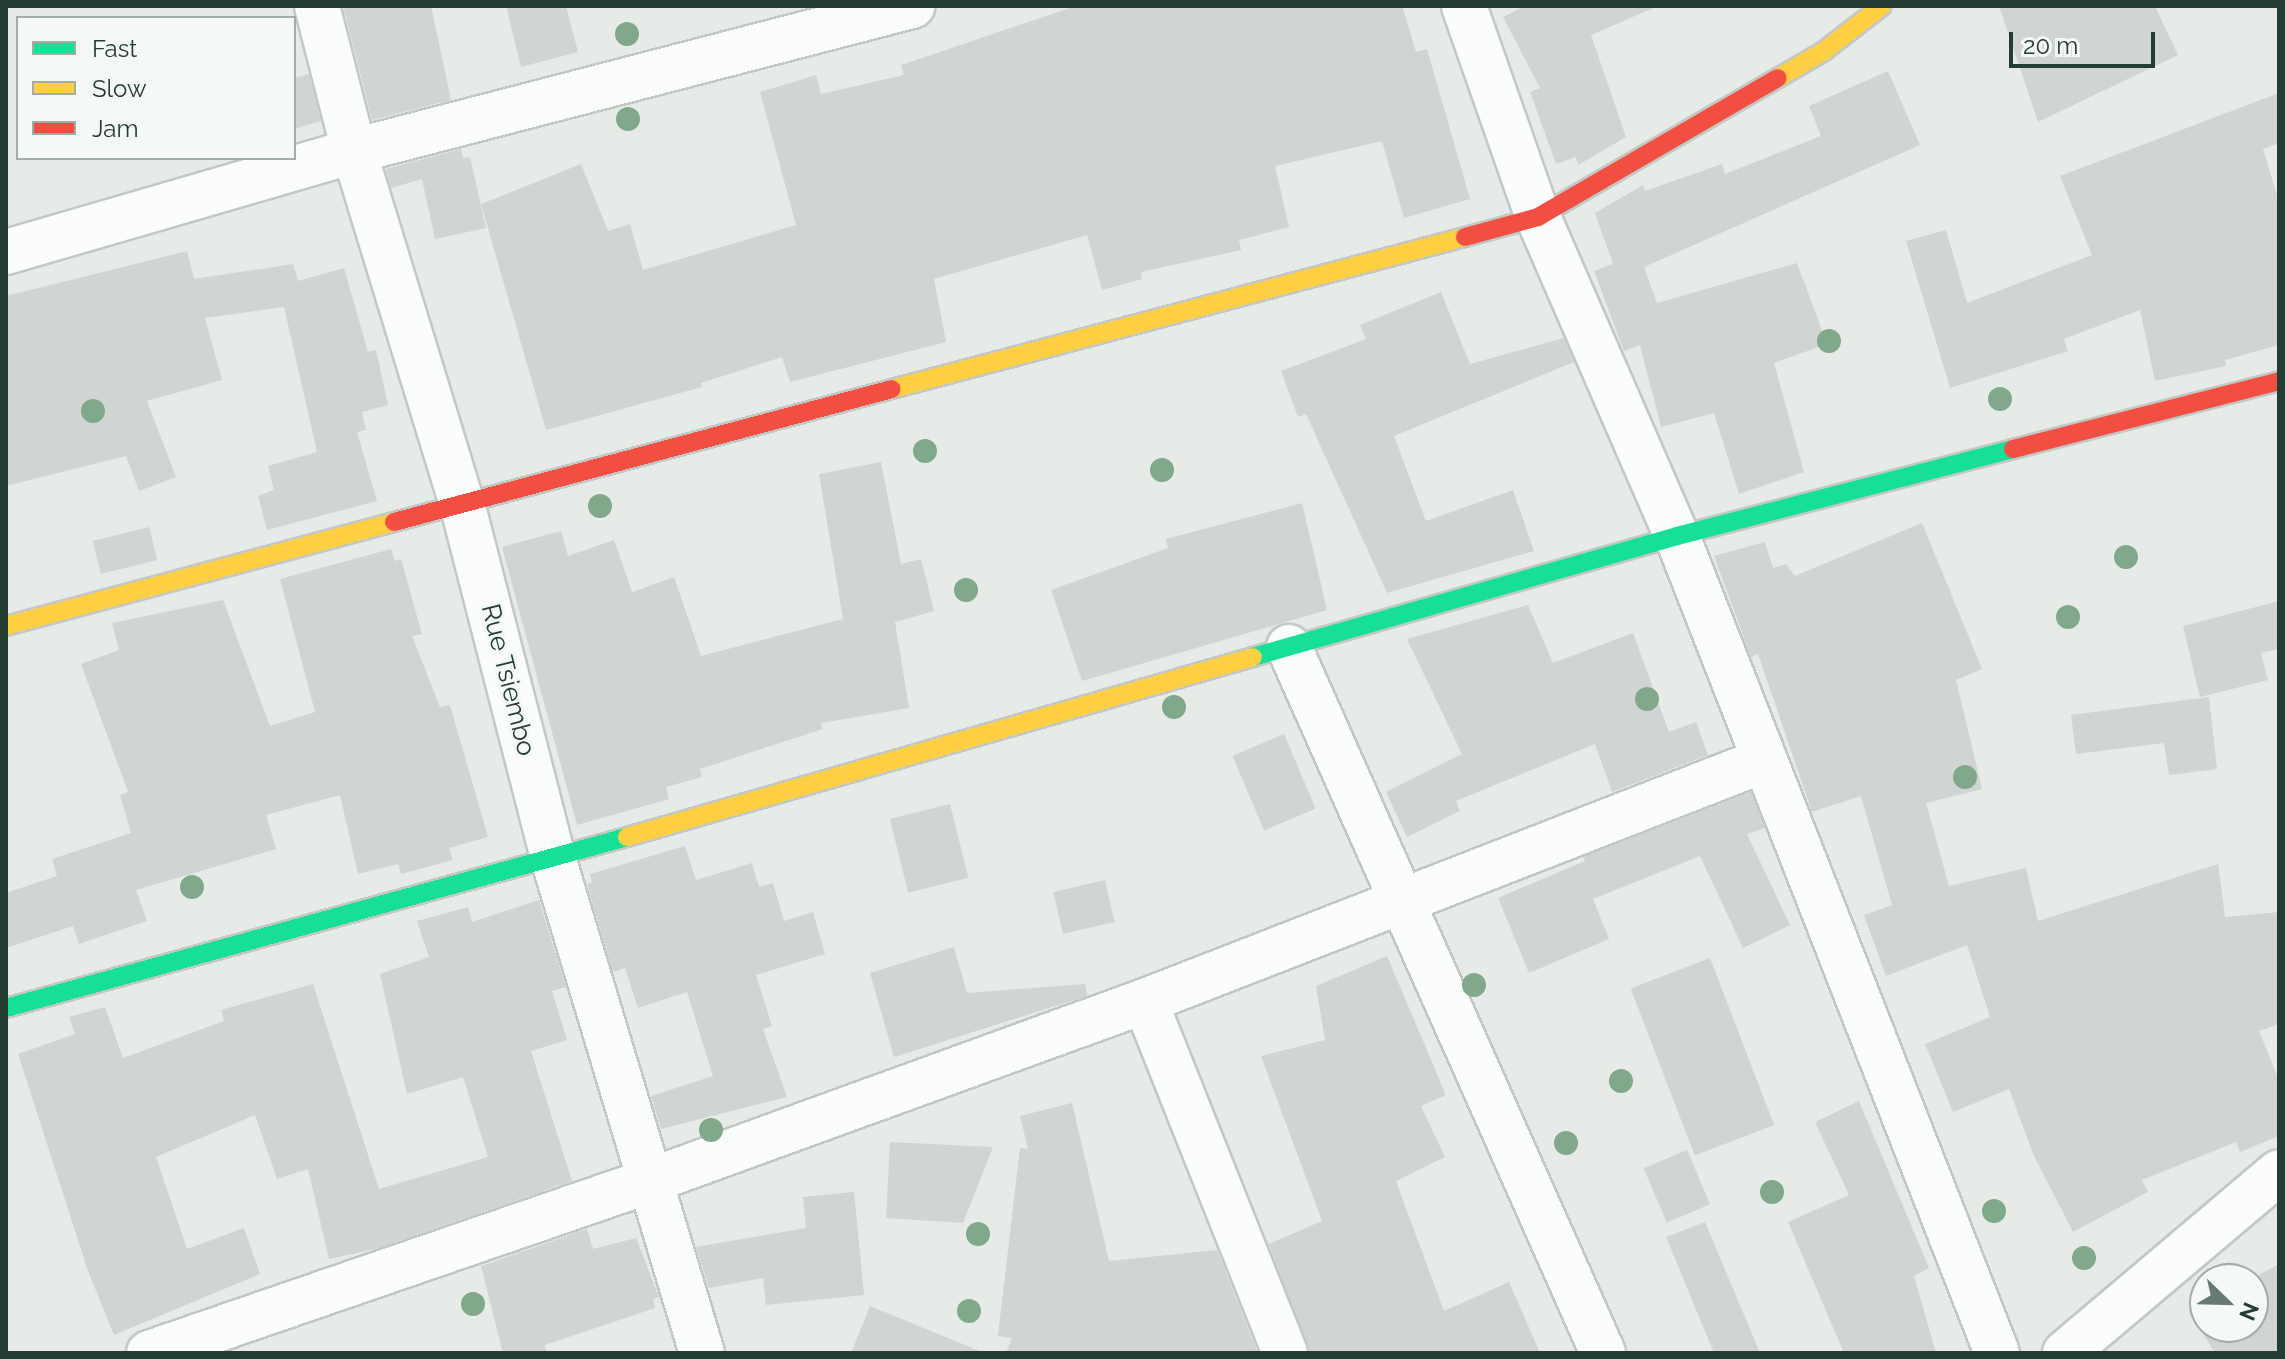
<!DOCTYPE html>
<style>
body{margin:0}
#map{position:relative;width:2285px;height:1359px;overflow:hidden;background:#e6ebe8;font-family:Raleway,sans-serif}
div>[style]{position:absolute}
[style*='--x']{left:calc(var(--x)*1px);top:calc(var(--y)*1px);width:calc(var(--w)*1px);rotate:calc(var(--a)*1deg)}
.building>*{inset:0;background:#d0d4d2;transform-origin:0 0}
.roads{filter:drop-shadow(2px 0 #c3c8c5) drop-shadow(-2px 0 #c3c8c5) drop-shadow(0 2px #c3c8c5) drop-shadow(0 -2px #c3c8c5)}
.street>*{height:44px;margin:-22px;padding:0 22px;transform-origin:22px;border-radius:22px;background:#fbfcfc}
.fast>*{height:18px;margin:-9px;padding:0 9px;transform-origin:9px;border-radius:9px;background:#16e098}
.slow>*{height:18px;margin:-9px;padding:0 9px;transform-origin:9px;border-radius:9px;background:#ffcf43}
.jam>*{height:18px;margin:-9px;padding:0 9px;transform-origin:9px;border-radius:9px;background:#f24e42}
.trees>*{width:24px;height:24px;margin:-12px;border-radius:50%;background:#82a88c}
span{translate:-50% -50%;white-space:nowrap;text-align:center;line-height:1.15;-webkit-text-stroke:6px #f4f9f6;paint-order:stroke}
.street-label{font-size:26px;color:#243d33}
.frame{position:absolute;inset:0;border:8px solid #243d33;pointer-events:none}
.legend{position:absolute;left:16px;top:16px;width:280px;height:144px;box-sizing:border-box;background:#f4f9f6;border:2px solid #a1aea8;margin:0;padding:10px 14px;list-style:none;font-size:24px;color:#243d33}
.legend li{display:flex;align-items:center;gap:16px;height:40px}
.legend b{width:40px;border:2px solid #a1aea8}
.north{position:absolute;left:2189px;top:1263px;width:80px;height:80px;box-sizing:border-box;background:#f4f9f6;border:2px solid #a1aea8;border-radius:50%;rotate:113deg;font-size:22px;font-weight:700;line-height:32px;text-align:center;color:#243d33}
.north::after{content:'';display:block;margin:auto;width:28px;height:36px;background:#687a72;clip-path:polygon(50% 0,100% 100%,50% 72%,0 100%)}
.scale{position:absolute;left:2009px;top:32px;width:146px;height:36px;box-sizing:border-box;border:4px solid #243d33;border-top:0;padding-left:10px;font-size:24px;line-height:28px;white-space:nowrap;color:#243d33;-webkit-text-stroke:6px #f4f9f6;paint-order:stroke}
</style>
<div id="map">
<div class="building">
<i style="clip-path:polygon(343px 6px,431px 6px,451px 100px,372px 120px)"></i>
<i style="clip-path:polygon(506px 6px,566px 6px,578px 52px,521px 67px)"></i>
<i style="clip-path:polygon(1076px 6px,1402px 6px,1416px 52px,1427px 49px,1470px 199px,1404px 218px,1382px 141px,1275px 166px,1289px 227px,1239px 240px,1241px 250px,1141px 272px,1142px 279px,1102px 290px,1087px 235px,934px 279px,946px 342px,790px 382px,782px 357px,701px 383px,702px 387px,546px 430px,481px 204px,581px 164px,608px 231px,630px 224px,643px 270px,796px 225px,760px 92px,816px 75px,821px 94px,904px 75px,901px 65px)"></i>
<i style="clip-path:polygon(1525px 6px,1658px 6px,1591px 35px,1626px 137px,1578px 165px,1576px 157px,1556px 164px,1530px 92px,1540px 88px,1503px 17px)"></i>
<i style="clip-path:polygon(1999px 6px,2155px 6px,2178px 55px,2038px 122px)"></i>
<i style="clip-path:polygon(1888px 71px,1920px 145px,1644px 267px,1657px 303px,1797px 263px,1827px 344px,1774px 363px,1804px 472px,1739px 494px,1714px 413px,1661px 427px,1640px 345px,1624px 351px,1594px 271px,1613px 264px,1595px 213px,1643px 185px,1645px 191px,1722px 164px,1725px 174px,1821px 136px,1809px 106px)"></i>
<i style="clip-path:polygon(309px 74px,321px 121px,294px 129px,294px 78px)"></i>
<i style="clip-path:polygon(2279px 93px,2279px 143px,2263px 149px,2279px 202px,2279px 345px,2225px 360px,2226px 366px,2155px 381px,2140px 310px,2064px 339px,2068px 351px,1950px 388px,1906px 241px,1946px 230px,1967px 303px,2092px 255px,2060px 176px)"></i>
<i style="clip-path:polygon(461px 149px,463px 158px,470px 157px,486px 228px,435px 239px,422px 179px,391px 188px,386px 169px)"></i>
<i style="clip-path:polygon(187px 251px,194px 279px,293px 264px,298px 281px,344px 268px,368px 352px,376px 350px,388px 405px,362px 412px,366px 430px,357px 432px,377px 501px,267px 530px,258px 496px,274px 490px,268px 466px,317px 452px,284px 307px,205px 318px,222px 380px,147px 401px,176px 477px,139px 491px,126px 456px,6px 486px,6px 296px)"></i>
<i style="clip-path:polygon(1441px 292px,1470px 364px,1564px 338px,1574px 362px,1394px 436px,1426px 521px,1513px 490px,1534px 551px,1387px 593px,1306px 414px,1298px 417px,1281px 371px,1366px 339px,1360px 325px)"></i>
<i style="clip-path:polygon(881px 462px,901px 564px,921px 559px,934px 611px,895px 622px,909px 708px,821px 723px,823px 729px,700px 769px,702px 777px,666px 787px,669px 799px,577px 825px,502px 547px,561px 531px,568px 556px,614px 540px,632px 592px,674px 577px,701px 656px,843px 619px,819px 474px)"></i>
<i style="clip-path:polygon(1302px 503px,1327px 610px,1082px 681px,1051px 590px,1168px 548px,1166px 539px)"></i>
<i style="clip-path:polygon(1922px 523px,1982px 669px,1956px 680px,1982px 789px,1926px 803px,1949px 886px,2026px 868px,2038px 921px,2218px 864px,2225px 917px,2279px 912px,2279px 1024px,2259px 1031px,2279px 1080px,2279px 1136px,2240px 1152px,2236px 1142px,2142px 1180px,2148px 1192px,2073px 1232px,2034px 1156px,2009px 1089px,1953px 1112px,1925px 1044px,1990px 1017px,1967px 945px,1886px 976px,1864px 915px,1892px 905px,1861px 796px,1812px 812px,1758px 654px,1751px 657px,1714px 556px,1765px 542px,1773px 568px,1786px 564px,1795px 576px)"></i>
<i style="left:149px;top:527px;width:34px;height:58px;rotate:76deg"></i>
<i style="clip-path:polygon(391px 549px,395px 561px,401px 559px,422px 634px,412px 636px,440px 707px,450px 705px,488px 837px,449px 848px,453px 860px,401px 874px,398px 864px,358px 874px,340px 795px,266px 815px,276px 849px,136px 890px,147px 921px,79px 944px,73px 926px,6px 948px,6px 893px,57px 876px,52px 859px,131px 833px,120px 795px,128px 792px,81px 664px,119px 650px,112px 623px,223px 600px,270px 726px,315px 712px,280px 579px)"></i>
<i style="clip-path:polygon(2279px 601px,2279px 649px,2261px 653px,2268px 680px,2200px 697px,2183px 626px)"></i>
<i style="clip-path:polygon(1528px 605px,1553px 663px,1633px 633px,1669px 732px,1696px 722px,1708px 755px,1612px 792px,1595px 744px,1456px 801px,1460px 811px,1407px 837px,1386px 792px,1462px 754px,1407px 639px)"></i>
<i style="clip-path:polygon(2209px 697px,2217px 769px,2169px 775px,2164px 743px,2076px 754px,2071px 715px)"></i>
<i style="left:1284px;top:734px;width:81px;height:56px;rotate:67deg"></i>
<i style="clip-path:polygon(1751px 792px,1765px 828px,1747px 834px,1790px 925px,1743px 948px,1700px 856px,1593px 899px,1609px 939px,1529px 973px,1498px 898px,1585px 861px,1583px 857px)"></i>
<i style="left:950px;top:804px;width:76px;height:62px;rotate:76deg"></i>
<i style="clip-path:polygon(685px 846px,696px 880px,752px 863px,759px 887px,773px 883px,784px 921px,813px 912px,825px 954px,756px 975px,772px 1026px,763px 1029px,787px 1097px,661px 1129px,651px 1096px,713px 1076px,687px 992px,638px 1008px,625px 968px,613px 972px,587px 884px,592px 882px,590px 874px)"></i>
<i style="left:1105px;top:880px;width:43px;height:53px;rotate:77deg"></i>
<i style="clip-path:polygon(539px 900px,566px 987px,552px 991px,567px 1040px,531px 1051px,572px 1181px,379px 1248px,329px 1259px,308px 1169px,277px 1179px,255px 1115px,156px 1157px,187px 1249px,244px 1228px,260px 1274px,114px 1335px,88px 1271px,18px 1054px,75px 1034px,69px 1017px,105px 1007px,123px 1058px,224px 1021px,221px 1010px,313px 984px,379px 1189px,488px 1157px,463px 1077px,407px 1094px,380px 974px,429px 957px,417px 921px,468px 907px,472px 922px)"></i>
<i style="clip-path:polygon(954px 947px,967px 993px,1085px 984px,1087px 996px,894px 1057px,870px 973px)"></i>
<i style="clip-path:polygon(1387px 956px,1446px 1095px,1421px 1106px,1445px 1157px,1396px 1181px,1444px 1311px,1509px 1282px,1540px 1353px,1309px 1353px,1269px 1244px,1322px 1221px,1261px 1056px,1325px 1040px,1316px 986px)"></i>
<i style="left:1710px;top:958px;width:179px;height:85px;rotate:69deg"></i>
<i style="clip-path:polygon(1859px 1101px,1929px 1268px,1914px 1276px,1936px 1353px,1844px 1353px,1788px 1222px,1849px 1195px,1815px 1122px)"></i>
<i style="clip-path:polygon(1072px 1103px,1109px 1261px,1217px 1250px,1258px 1353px,1006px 1353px,1012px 1338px,998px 1336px,1020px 1148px,1028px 1149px,1020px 1116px)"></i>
<i style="clip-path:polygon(890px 1142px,993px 1147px,963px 1223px,886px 1218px)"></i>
<i style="left:1687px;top:1150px;width:59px;height:47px;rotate:67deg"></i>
<i style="clip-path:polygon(854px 1192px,864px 1295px,766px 1305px,763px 1278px,709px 1288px,696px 1247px,806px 1228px,803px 1197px)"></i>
<i style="clip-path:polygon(1705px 1222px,1760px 1353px,1714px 1353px,1666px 1237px)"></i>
<i style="clip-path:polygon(587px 1229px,593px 1249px,636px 1238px,659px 1297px,653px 1299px,655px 1308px,545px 1345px,547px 1353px,503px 1353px,481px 1266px)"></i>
<i style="clip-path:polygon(2279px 1264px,2279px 1353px,2215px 1353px,2189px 1312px,2205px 1304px,2205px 1327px,2253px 1327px,2251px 1279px)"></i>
<i style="clip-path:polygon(870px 1306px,982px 1352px,982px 1353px,851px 1353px)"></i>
</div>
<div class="roads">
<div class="street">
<i style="--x:317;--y:6;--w:150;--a:75.7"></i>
<i style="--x:354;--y:151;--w:372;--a:73"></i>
<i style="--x:463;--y:507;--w:362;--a:75.6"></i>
<i style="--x:553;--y:858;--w:517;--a:73.25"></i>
<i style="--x:1464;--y:6;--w:224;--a:70.7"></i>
<i style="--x:1538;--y:217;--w:348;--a:66.5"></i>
<i style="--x:1677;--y:536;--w:877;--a:68.61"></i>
<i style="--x:6;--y:252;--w:362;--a:-16.2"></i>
<i style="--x:354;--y:151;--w:577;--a:-14.57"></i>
<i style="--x:1289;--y:647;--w:773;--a:66.02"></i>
<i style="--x:1145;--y:1001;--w:379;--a:68.3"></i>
<i style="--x:149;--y:1353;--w:532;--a:-18.98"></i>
<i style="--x:652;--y:1180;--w:524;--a:-19.96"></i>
<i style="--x:1145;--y:1001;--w:662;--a:-21.25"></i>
<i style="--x:2065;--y:1353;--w:280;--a:-40.2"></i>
</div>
<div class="fast">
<i style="--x:1253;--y:657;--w:441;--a:-15.9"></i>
<i style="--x:1677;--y:536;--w:347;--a:-14.5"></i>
<i style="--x:6;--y:1008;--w:644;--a:-15.4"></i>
</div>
<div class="slow">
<i style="--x:1778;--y:78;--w:53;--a:-30.4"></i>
<i style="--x:1824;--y:51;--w:73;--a:-37.8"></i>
<i style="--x:892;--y:389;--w:593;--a:-14.86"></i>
<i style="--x:6;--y:626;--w:402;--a:-15"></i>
<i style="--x:627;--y:837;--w:651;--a:-16.04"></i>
</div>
<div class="jam">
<i style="--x:1465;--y:237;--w:76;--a:-15.3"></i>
<i style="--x:1538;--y:217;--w:277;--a:-30.1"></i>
<i style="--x:2013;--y:449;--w:275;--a:-14.3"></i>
<i style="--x:394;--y:522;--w:515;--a:-14.95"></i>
</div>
</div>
<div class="trees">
<i style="left:627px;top:34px"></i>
<i style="left:628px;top:119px"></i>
<i style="left:1829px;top:341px"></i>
<i style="left:2000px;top:399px"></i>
<i style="left:93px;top:411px"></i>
<i style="left:925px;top:451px"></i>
<i style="left:1162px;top:470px"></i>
<i style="left:600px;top:506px"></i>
<i style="left:2126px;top:557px"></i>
<i style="left:966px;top:590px"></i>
<i style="left:2068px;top:617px"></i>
<i style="left:1647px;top:699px"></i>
<i style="left:1174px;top:707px"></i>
<i style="left:1965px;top:777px"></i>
<i style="left:192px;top:887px"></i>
<i style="left:1474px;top:985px"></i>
<i style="left:1621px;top:1081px"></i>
<i style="left:711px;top:1130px"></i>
<i style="left:1566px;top:1143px"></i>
<i style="left:1772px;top:1192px"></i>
<i style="left:1994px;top:1211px"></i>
<i style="left:978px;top:1234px"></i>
<i style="left:2084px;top:1258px"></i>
<i style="left:473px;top:1304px"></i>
<i style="left:969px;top:1311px"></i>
</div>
<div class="street-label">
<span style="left:508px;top:680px;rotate:76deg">Rue Tsiembo</span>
</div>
<div class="frame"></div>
<ul class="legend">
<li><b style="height:10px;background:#16e098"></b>Fast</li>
<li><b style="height:10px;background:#ffcf43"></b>Slow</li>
<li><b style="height:10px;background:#f24e42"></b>Jam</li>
</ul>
<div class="north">N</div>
<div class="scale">20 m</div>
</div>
